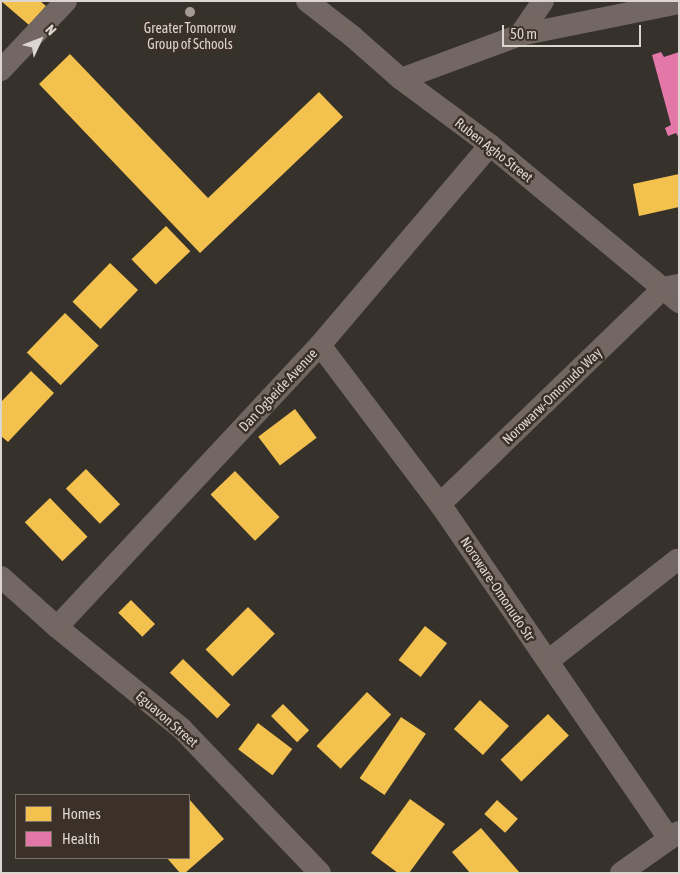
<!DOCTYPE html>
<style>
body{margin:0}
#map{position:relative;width:680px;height:874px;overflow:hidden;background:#37312c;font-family:"Asap Condensed",sans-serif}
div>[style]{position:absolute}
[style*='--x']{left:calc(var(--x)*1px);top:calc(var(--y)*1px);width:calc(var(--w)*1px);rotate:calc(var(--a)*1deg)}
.homes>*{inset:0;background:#f2c14e;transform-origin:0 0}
.health>*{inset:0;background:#e377a8}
.street>*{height:22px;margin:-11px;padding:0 11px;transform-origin:11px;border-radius:11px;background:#726762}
.dots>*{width:14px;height:14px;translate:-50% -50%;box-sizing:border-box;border:2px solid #3b3128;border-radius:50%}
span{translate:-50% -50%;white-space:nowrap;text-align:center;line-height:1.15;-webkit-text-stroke:5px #3b3128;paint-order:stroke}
.poi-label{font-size:14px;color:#ddd6d0}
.street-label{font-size:14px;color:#ddd6d0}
.frame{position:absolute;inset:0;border:2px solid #ddd6d0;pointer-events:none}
.legend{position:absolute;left:15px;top:794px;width:175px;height:65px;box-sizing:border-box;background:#3b3128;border:1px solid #7c736b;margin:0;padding:6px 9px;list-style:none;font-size:15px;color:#ddd6d0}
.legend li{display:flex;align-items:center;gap:10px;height:25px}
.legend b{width:25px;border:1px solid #7c736b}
.north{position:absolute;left:15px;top:15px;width:50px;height:50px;-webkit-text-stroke:4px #3b3128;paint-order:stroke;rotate:47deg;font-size:14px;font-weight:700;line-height:20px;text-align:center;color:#ddd6d0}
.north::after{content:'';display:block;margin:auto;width:18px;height:22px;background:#ddd6d0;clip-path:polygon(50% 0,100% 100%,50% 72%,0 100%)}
.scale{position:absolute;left:502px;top:25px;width:139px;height:22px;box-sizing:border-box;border:2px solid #ddd6d0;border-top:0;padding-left:6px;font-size:15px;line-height:18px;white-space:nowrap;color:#ddd6d0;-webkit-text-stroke:4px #3b3128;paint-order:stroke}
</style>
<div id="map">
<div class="homes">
<i style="clip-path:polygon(1px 1px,40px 1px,46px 6px,29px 25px)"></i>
<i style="clip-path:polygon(70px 54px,208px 198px,319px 92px,343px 117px,200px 253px,39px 84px)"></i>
<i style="clip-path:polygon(679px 174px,679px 207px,639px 216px,633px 184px)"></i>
<i style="left:166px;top:226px;width:35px;height:48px;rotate:46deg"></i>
<i style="left:110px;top:263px;width:39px;height:54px;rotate:44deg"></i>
<i style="left:65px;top:313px;width:47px;height:55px;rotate:44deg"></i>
<i style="clip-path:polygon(31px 371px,54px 393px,8px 442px,1px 436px,1px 402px)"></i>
<i style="left:295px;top:409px;width:36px;height:46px;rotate:53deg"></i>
<i style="left:86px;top:469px;width:49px;height:28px;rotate:46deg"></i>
<i style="left:235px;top:471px;width:64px;height:34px;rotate:46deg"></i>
<i style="left:50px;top:498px;width:54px;height:35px;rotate:46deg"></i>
<i style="left:131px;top:600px;width:34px;height:18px;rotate:45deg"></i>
<i style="left:248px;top:607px;width:38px;height:60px;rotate:45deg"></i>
<i style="left:425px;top:626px;width:28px;height:43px;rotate:38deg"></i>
<i style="left:183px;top:659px;width:66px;height:19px;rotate:44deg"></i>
<i style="left:367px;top:692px;width:33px;height:74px;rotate:43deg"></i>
<i style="left:480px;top:700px;width:39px;height:39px;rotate:42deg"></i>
<i style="left:283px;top:704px;width:37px;height:17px;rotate:45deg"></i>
<i style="left:548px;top:714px;width:30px;height:66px;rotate:46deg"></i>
<i style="left:401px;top:717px;width:30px;height:74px;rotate:34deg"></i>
<i style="left:258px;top:723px;width:43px;height:33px;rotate:37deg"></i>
<i style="clip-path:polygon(189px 799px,224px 839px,185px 873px,180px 873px,167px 858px,189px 858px)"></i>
<i style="clip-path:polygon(410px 799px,445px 824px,409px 873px,398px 873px,371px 853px)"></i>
<i style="left:497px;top:800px;width:28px;height:19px;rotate:42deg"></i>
<i style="clip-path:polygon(481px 828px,520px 873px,470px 873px,452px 852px)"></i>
</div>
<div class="health">
<i style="clip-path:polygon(661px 52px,664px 57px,679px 52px,679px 138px,676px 133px,668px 136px,665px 128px,671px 125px,652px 55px)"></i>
</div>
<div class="street">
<i style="--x:307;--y:1;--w:57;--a:37.9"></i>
<i style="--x:352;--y:36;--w:65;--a:41.3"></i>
<i style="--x:401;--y:79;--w:111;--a:36.6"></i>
<i style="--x:490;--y:145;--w:246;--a:39.7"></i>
<i style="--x:520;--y:35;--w:41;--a:-55.9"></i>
<i style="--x:1;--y:70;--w:95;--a:-46.7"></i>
<i style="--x:401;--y:79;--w:127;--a:-20.3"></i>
<i style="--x:520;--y:35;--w:162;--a:-11.4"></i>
<i style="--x:320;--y:345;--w:199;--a:53"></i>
<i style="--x:440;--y:504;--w:406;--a:55.6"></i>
<i style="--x:440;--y:504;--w:311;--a:-44"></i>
<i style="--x:664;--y:288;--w:14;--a:-12"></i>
<i style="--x:1;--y:577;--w:75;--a:41.8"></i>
<i style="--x:57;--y:627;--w:160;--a:39.2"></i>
<i style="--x:181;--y:728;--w:201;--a:46.2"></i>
<i style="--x:57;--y:627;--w:386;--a:-47"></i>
<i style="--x:320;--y:345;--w:262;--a:-49.6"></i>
<i style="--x:548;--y:661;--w:164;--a:-38.1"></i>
<i style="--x:621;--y:873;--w:71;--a:-35.3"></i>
</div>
<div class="dots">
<i style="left:190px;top:12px;background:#a39c97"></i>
</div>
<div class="poi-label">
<span style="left:190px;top:36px">Greater Tomorrow<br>Group of Schools</span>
</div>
<div class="street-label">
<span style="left:494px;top:150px;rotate:38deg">Ruben Agho Street</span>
<span style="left:278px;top:390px;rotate:-47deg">Dan Ogbeide Avenue</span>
<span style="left:552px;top:396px;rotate:-44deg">Norowarw-Omonudo Way</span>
<span style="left:498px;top:589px;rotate:56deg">Noroware-Omonudo Str</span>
<span style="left:167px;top:719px;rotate:41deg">Eguavon Street</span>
</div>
<div class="frame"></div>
<ul class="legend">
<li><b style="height:14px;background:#f2c14e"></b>Homes</li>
<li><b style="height:14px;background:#e377a8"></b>Health</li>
</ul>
<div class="north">N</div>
<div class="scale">50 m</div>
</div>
